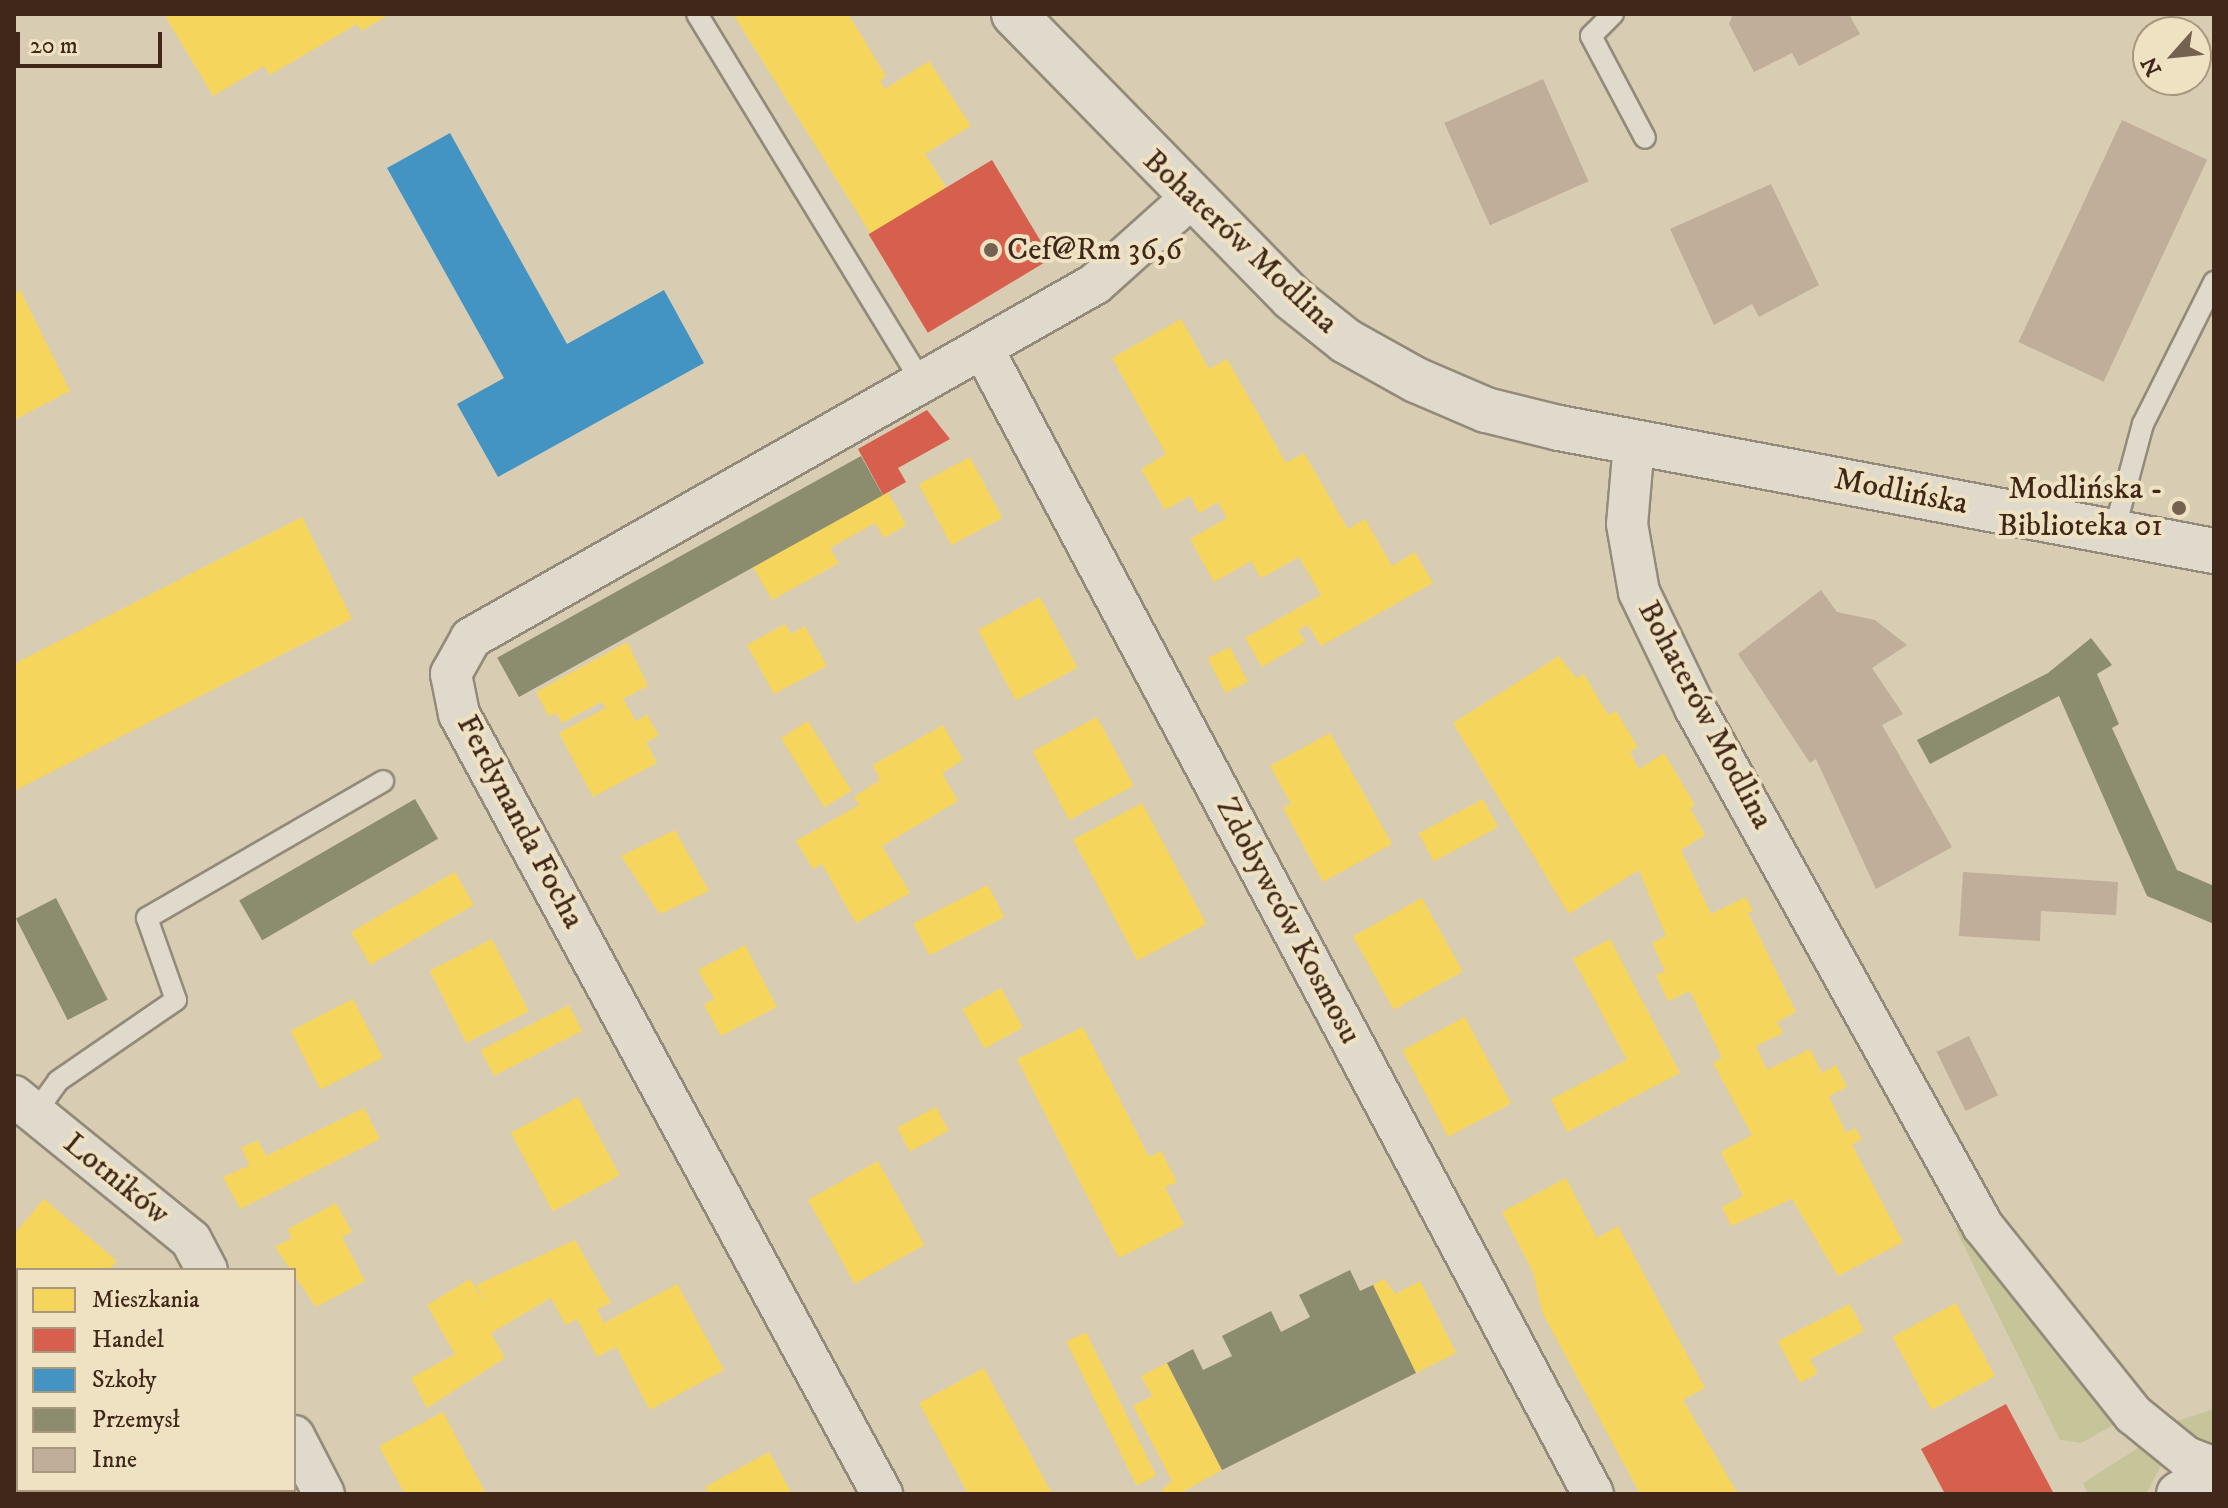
<!DOCTYPE html>
<meta charset="utf-8">
<style>
body{margin:0}
#map{position:relative;width:2228px;height:1508px;overflow:hidden;background:#d8cdb2;font-family:"IM FELL DW Pica",serif}
div>[style]{position:absolute}
[style*='--x']{left:calc(var(--x)*1px);top:calc(var(--y)*1px);width:calc(var(--w)*1px);rotate:calc(var(--a)*1deg)}
.green>*{inset:0;background:#c6c499}
.homes>*{inset:0;background:#f6d55c;transform-origin:0 0}
.shops>*{inset:0;background:#d6604d;transform-origin:0 0}
.schools>*{inset:0;background:#4393c3}
.industry>*{inset:0;background:#8c8c6e;transform-origin:0 0}
.building>*{inset:0;background:#c0ad9a;transform-origin:0 0}
.roads{filter:drop-shadow(2px 0 #938a79) drop-shadow(-2px 0 #938a79) drop-shadow(0 2px #938a79) drop-shadow(0 -2px #938a79)}
.service>*{height:20px;margin:-10px;padding:0 10px;transform-origin:10px;border-radius:10px;background:#e0dacc}
.minor>*{height:40px;margin:-20px;padding:0 20px;transform-origin:20px;border-radius:20px;background:#e0dacc}
.tertiary>*{height:44px;margin:-22px;padding:0 22px;transform-origin:22px;border-radius:22px;background:#e0dacc}
.secondary>*{height:44px;margin:-22px;padding:0 22px;transform-origin:22px;border-radius:22px;background:#e0dacc}
.dots>*{width:22px;height:22px;translate:-50% -50%;box-sizing:border-box;border:4px solid #efe2c3;border-radius:50%}
span{translate:-50% -50%;white-space:nowrap;text-align:center;line-height:1.15;-webkit-text-stroke:8px #efe2c3;paint-order:stroke}
.street-label{font-size:32px;color:#40271a}
.poi-label{font-size:32px;color:#40271a}
.left{translate:0 -50%;text-align:left}
.right{translate:-100% -50%;text-align:right}
.frame{position:absolute;inset:0;border:16px solid #40271a;pointer-events:none}
.legend{position:absolute;left:16px;top:1268px;width:280px;height:224px;box-sizing:border-box;background:#efe2c3;border:2px solid #a9977f;margin:0;padding:10px 14px;list-style:none;font-size:24px;color:#40271a}
.legend li{display:flex;align-items:center;gap:16px;height:40px}
.legend b{width:40px;border:2px solid #a9977f}
.north{position:absolute;left:2132px;top:16px;width:80px;height:80px;box-sizing:border-box;background:#efe2c3;border:2px solid #a9977f;border-radius:50%;rotate:243deg;font-size:22px;font-weight:700;line-height:32px;text-align:center;color:#40271a}
.north::after{content:'';display:block;margin:auto;width:28px;height:36px;background:#75614f;clip-path:polygon(50% 0,100% 100%,50% 72%,0 100%)}
.scale{position:absolute;left:16px;top:32px;width:146px;height:36px;box-sizing:border-box;border:4px solid #40271a;border-top:0;padding-left:10px;font-size:24px;line-height:28px;white-space:nowrap;color:#40271a;-webkit-text-stroke:6px #efe2c3;paint-order:stroke}
</style>
<div id="map">
<div class="green">
<i style="clip-path:polygon(1966px 1221px,2121px 1421px,2081px 1443px,2060px 1440px,1955px 1228px)"></i>
<i style="clip-path:polygon(2214px 1409px,2214px 1445px,2196px 1442px,2174px 1422px)"></i>
<i style="clip-path:polygon(2143px 1445px,2161px 1466px,2146px 1494px,2088px 1494px,2083px 1483px)"></i>
</div>
<div class="homes">
<i style="clip-path:polygon(164px 14px,390px 14px,361px 31px,357px 24px,270px 75px,264px 66px,213px 96px)"></i>
<i style="clip-path:polygon(733px 14px,848px 14px,886px 76px,880px 81px,885px 89px,929px 61px,971px 126px,925px 154px,947px 189px,872px 236px)"></i>
<i style="clip-path:polygon(20px 290px,70px 391px,14px 420px,14px 293px)"></i>
<i style="clip-path:polygon(1181px 319px,1209px 369px,1227px 359px,1286px 463px,1304px 453px,1348px 529px,1365px 519px,1392px 566px,1415px 552px,1433px 583px,1321px 646px,1308px 625px,1298px 630px,1305px 642px,1262px 667px,1245px 638px,1321px 595px,1299px 557px,1261px 578px,1251px 561px,1214px 582px,1190px 539px,1227px 518px,1218px 502px,1199px 513px,1190px 496px,1165px 510px,1141px 469px,1166px 454px,1112px 358px)"></i>
<i style="left:970px;top:457px;width:69px;height:58px;rotate:62deg"></i>
<i style="clip-path:polygon(888px 492px,906px 525px,884px 538px,875px 523px,830px 548px,839px 563px,772px 600px,753px 567px)"></i>
<i style="clip-path:polygon(302px 517px,352px 619px,14px 791px,14px 664px)"></i>
<i style="left:1040px;top:597px;width:80px;height:70px;rotate:62deg"></i>
<i style="clip-path:polygon(785px 624px,791px 634px,805px 626px,827px 666px,774px 694px,747px 645px)"></i>
<i style="clip-path:polygon(627px 642px,648px 686px,623px 699px,636px 721px,647px 715px,659px 736px,646px 742px,657px 763px,593px 797px,559px 733px,606px 708px,601px 702px,562px 723px,556px 713px,549px 717px,536px 692px)"></i>
<i style="left:1230px;top:647px;width:39px;height:25px;rotate:63deg"></i>
<i style="clip-path:polygon(1559px 656px,1576px 678px,1584px 674px,1608px 715px,1616px 711px,1638px 747px,1630px 752px,1639px 769px,1664px 753px,1695px 805px,1690px 808px,1705px 835px,1681px 850px,1711px 914px,1746px 897px,1753px 911px,1748px 913px,1796px 1012px,1777px 1022px,1783px 1033px,1756px 1046px,1767px 1070px,1810px 1049px,1822px 1073px,1836px 1065px,1847px 1087px,1829px 1096px,1846px 1133px,1855px 1128px,1862px 1139px,1852px 1145px,1903px 1242px,1838px 1276px,1792px 1199px,1731px 1226px,1722px 1207px,1743px 1196px,1721px 1152px,1752px 1135px,1713px 1063px,1722px 1058px,1690px 991px,1668px 1001px,1656px 975px,1665px 971px,1652px 943px,1666px 936px,1639px 870px,1569px 914px,1453px 723px)"></i>
<i style="left:1097px;top:717px;width:78px;height:73px;rotate:62deg"></i>
<i style="left:808px;top:721px;width:82px;height:32px;rotate:58deg"></i>
<i style="clip-path:polygon(943px 725px,963px 760px,942px 773px,958px 801px,882px 846px,910px 893px,856px 923px,822px 864px,813px 869px,796px 841px,859px 805px,854px 797px,880px 780px,873px 765px)"></i>
<i style="clip-path:polygon(1330px 733px,1392px 844px,1323px 882px,1283px 808px,1291px 804px,1270px 766px)"></i>
<i style="left:1483px;top:799px;width:32px;height:73px;rotate:62deg"></i>
<i style="left:1142px;top:803px;width:137px;height:78px;rotate:62deg"></i>
<i style="clip-path:polygon(675px 830px,709px 891px,660px 914px,621px 856px)"></i>
<i style="left:455px;top:872px;width:38px;height:120px;rotate:60deg"></i>
<i style="left:988px;top:885px;width:36px;height:84px;rotate:63deg"></i>
<i style="left:1422px;top:898px;width:84px;height:79px;rotate:61deg"></i>
<i style="left:492px;top:939px;width:81px;height:70px;rotate:63deg"></i>
<i style="clip-path:polygon(1610px 939px,1680px 1073px,1567px 1132px,1551px 1099px,1627px 1060px,1573px 959px)"></i>
<i style="clip-path:polygon(745px 945px,777px 1007px,721px 1036px,704px 1005px,714px 999px,698px 970px)"></i>
<i style="left:1001px;top:988px;width:45px;height:44px;rotate:61deg"></i>
<i style="left:353px;top:999px;width:66px;height:70px;rotate:63deg"></i>
<i style="left:569px;top:1005px;width:29px;height:99px;rotate:63deg"></i>
<i style="left:1465px;top:1017px;width:98px;height:71px;rotate:62deg"></i>
<i style="clip-path:polygon(1083px 1027px,1149px 1157px,1161px 1151px,1177px 1182px,1165px 1187px,1184px 1225px,1119px 1258px,1017px 1059px)"></i>
<i style="left:578px;top:1097px;width:89px;height:76px;rotate:62deg"></i>
<i style="left:936px;top:1107px;width:27px;height:44px;rotate:62deg"></i>
<i style="clip-path:polygon(364px 1108px,380px 1139px,240px 1209px,223px 1177px,250px 1165px,241px 1148px,258px 1140px,266px 1156px)"></i>
<i style="left:878px;top:1161px;width:96px;height:80px;rotate:61deg"></i>
<i style="clip-path:polygon(1566px 1178px,1597px 1238px,1618px 1226px,1705px 1388px,1683px 1400px,1738px 1494px,1640px 1494px,1542px 1312px,1533px 1272px,1502px 1212px)"></i>
<i style="clip-path:polygon(44px 1199px,117px 1261px,109px 1270px,18px 1270px,14px 1280px,14px 1234px)"></i>
<i style="clip-path:polygon(336px 1203px,352px 1232px,342px 1237px,365px 1281px,316px 1307px,275px 1247px,292px 1238px,288px 1229px)"></i>
<i style="clip-path:polygon(575px 1240px,611px 1303px,597px 1309px,604px 1323px,677px 1284px,724px 1370px,650px 1410px,616px 1347px,597px 1357px,577px 1319px,566px 1325px,551px 1298px,491px 1333px,505px 1358px,427px 1408px,411px 1378px,455px 1354px,427px 1305px,470px 1279px,487px 1306px,476px 1285px)"></i>
<i style="clip-path:polygon(1384px 1279px,1395px 1294px,1420px 1281px,1456px 1353px,1416px 1373px,1373px 1285px)"></i>
<i style="left:1956px;top:1303px;width:83px;height:72px;rotate:62deg"></i>
<i style="clip-path:polygon(1850px 1304px,1864px 1331px,1810px 1359px,1818px 1373px,1800px 1383px,1778px 1341px)"></i>
<i style="left:1086px;top:1332px;width:160px;height:22px;rotate:64deg"></i>
<i style="clip-path:polygon(1167px 1363px,1222px 1470px,1179px 1494px,1158px 1494px,1172px 1481px,1133px 1406px,1152px 1396px,1141px 1376px)"></i>
<i style="clip-path:polygon(984px 1368px,1052px 1494px,968px 1494px,919px 1403px)"></i>
<i style="clip-path:polygon(443px 1412px,486px 1494px,405px 1494px,379px 1446px)"></i>
<i style="clip-path:polygon(14px 1449px,18px 1490px,39px 1494px,14px 1494px)"></i>
<i style="clip-path:polygon(769px 1452px,792px 1494px,709px 1494px,705px 1487px)"></i>
</div>
<div class="shops">
<i style="left:992px;top:160px;width:115px;height:144px;rotate:59deg"></i>
<i style="clip-path:polygon(927px 410px,950px 439px,898px 468px,906px 482px,883px 495px,858px 449px)"></i>
<i style="clip-path:polygon(2006px 1404px,2054px 1494px,1945px 1494px,1921px 1449px)"></i>
</div>
<div class="schools">
<i style="clip-path:polygon(450px 133px,567px 344px,664px 290px,704px 363px,498px 477px,457px 404px,504px 378px,387px 168px)"></i>
</div>
<div class="industry">
<i style="left:861px;top:456px;width:45px;height:416px;rotate:61deg"></i>
<i style="clip-path:polygon(2091px 638px,2112px 665px,2097px 674px,2119px 724px,2112px 728px,2177px 870px,2214px 886px,2214px 924px,2147px 896px,2059px 696px,1930px 764px,1917px 740px,2048px 673px)"></i>
<i style="left:415px;top:799px;width:46px;height:203px;rotate:60deg"></i>
<i style="left:56px;top:898px;width:114px;height:45px;rotate:63deg"></i>
<i style="clip-path:polygon(1350px 1270px,1360px 1291px,1373px 1285px,1416px 1373px,1222px 1470px,1167px 1363px,1193px 1349px,1203px 1370px,1232px 1356px,1222px 1336px,1271px 1311px,1281px 1332px,1310px 1317px,1299px 1295px)"></i>
</div>
<div class="building">
<i style="clip-path:polygon(1733px 14px,1849px 14px,1860px 34px,1799px 66px,1792px 53px,1754px 72px,1729px 24px)"></i>
<i style="left:1543px;top:79px;width:112px;height:108px;rotate:66deg"></i>
<i style="left:2122px;top:120px;width:94px;height:245px;rotate:25deg"></i>
<i style="clip-path:polygon(1771px 184px,1819px 285px,1759px 317px,1752px 304px,1714px 325px,1670px 229px)"></i>
<i style="clip-path:polygon(1821px 590px,1837px 612px,1875px 620px,1907px 645px,1872px 668px,1903px 714px,1882px 725px,1952px 847px,1876px 889px,1816px 759px,1810px 763px,1738px 654px)"></i>
<i style="clip-path:polygon(1963px 872px,2118px 882px,2116px 915px,2041px 911px,2040px 941px,1959px 936px)"></i>
<i style="left:1969px;top:1036px;width:66px;height:36px;rotate:64deg"></i>
</div>
<div class="roads">
<div class="service">
<i style="--x:697;--y:14;--w:432;--a:58.6"></i>
<i style="--x:1613;--y:14;--w:31;--a:135"></i>
<i style="--x:1591;--y:36;--w:115;--a:62.1"></i>
<i style="--x:2114;--y:532;--w:112;--a:-75"></i>
<i style="--x:2143;--y:424;--w:159;--a:-63.4"></i>
<i style="--x:35;--y:1113;--w:39;--a:-54"></i>
<i style="--x:58;--y:1081;--w:143;--a:-34.5"></i>
<i style="--x:176;--y:1000;--w:87;--a:-109.5"></i>
<i style="--x:147;--y:918;--w:273;--a:-30.1"></i>
</div>
<div class="minor">
<i style="--x:983;--y:349;--w:1297;--a:61.95"></i>
<i style="--x:1634;--y:443;--w:81;--a:94.9"></i>
<i style="--x:1627;--y:524;--w:69;--a:80"></i>
<i style="--x:1639;--y:592;--w:129;--a:64.2"></i>
<i style="--x:1695;--y:708;--w:593;--a:60.93"></i>
<i style="--x:1983;--y:1226;--w:241;--a:51.4"></i>
<i style="--x:2133;--y:1414;--w:68;--a:39.1"></i>
<i style="--x:2186;--y:1457;--w:30;--a:21"></i>
<i style="--x:14;--y:1096;--w:228;--a:39.1"></i>
<i style="--x:191;--y:1240;--w:34;--a:62"></i>
<i style="--x:294;--y:1436;--w:65;--a:62.7"></i>
<i style="--x:882;--y:1494;--w:887;--a:-118.47"></i>
<i style="--x:459;--y:714;--w:41;--a:-101.3"></i>
<i style="--x:451;--y:674;--w:41;--a:-60.9"></i>
<i style="--x:471;--y:638;--w:717;--a:-29.57"></i>
<i style="--x:1095;--y:284;--w:129;--a:-41.9"></i>
</div>
<div class="tertiary">
<i style="--x:2179;--y:1494;--w:40;--a:-29.7"></i>
</div>
<div class="secondary">
<i style="--x:1014;--y:14;--w:397;--a:45.6"></i>
<i style="--x:1292;--y:298;--w:69;--a:38.5"></i>
<i style="--x:1346;--y:341;--w:80;--a:29.1"></i>
<i style="--x:1416;--y:380;--w:76;--a:23.2"></i>
<i style="--x:1486;--y:410;--w:75;--a:13.9"></i>
<i style="--x:1559;--y:428;--w:666;--a:10.64"></i>
</div>
</div>
<div class="dots">
<i style="left:991px;top:250px;background:#75614f"></i>
<i style="left:2179px;top:508px;background:#75614f"></i>
</div>
<div class="street-label">
<span style="left:1240px;top:242px;rotate:43deg">Bohaterów Modlina</span>
<span style="left:1901px;top:492px;rotate:11deg">Modlińska</span>
<span style="left:1705px;top:715px;rotate:62deg">Bohaterów Modlina</span>
<span style="left:520px;top:822px;rotate:62deg">Ferdynanda Focha</span>
<span style="left:1288px;top:921px;rotate:62deg">Zdobywców Kosmosu</span>
<span style="left:116px;top:1179px;rotate:39deg">Lotników</span>
</div>
<div class="poi-label">
<span class="left" style="left:1007px;top:250px">Cef@Rm 36,6</span>
<span class="right" style="left:2163px;top:508px">Modlińska -<br>Biblioteka 01</span>
</div>
<div class="frame"></div>
<ul class="legend">
<li><b style="height:22px;background:#f6d55c"></b>Mieszkania</li>
<li><b style="height:22px;background:#d6604d"></b>Handel</li>
<li><b style="height:22px;background:#4393c3"></b>Szkoły</li>
<li><b style="height:22px;background:#8c8c6e"></b>Przemysł</li>
<li><b style="height:22px;background:#c0ad9a"></b>Inne</li>
</ul>
<div class="north">N</div>
<div class="scale">20 m</div>
</div>
